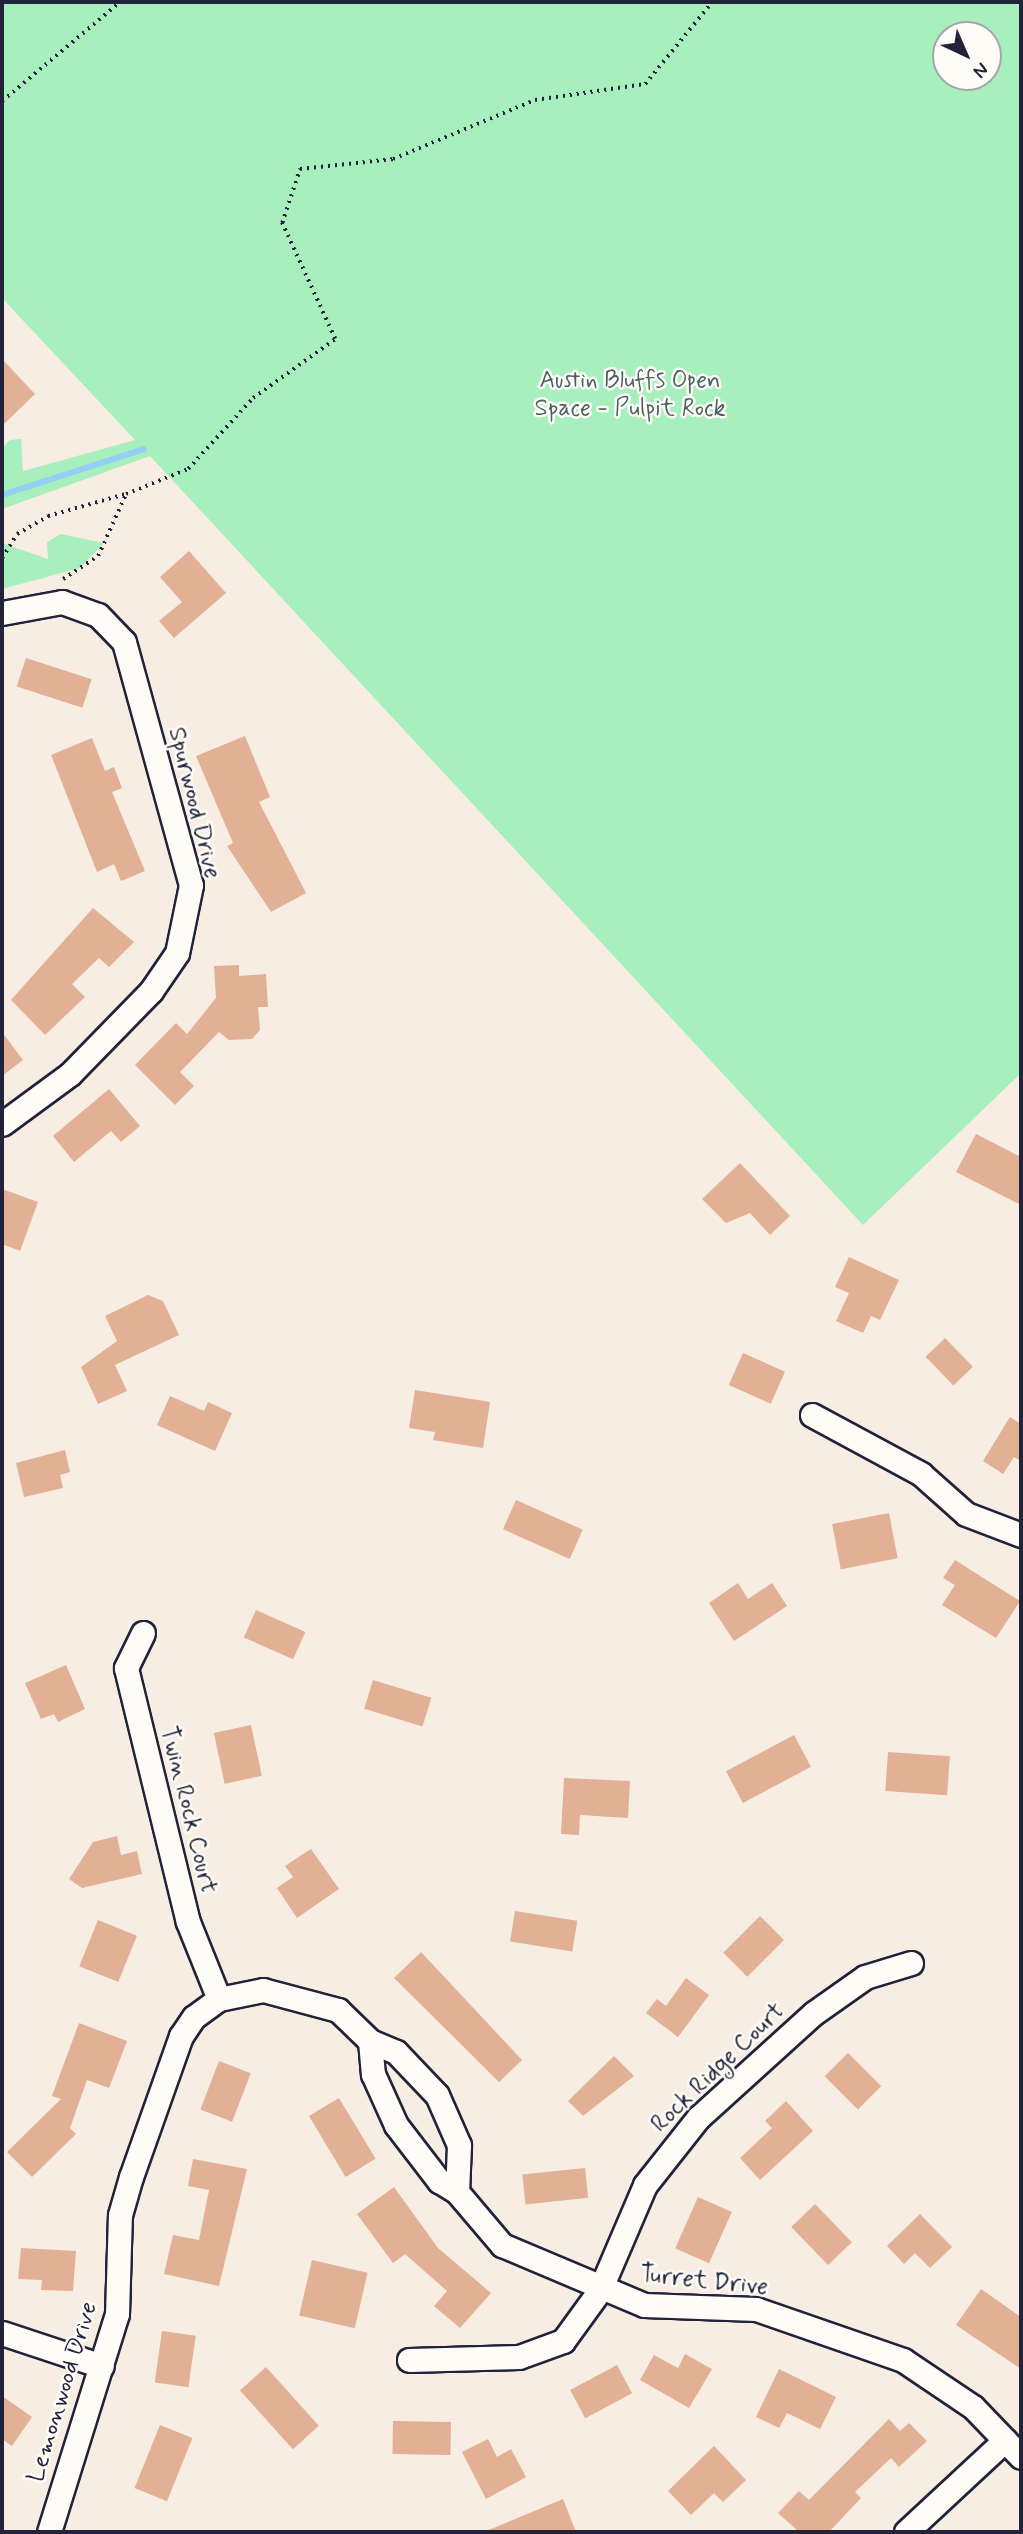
<!DOCTYPE html>
<style>
body{margin:0}
#map{position:relative;width:1023px;height:2534px;overflow:hidden;background:#f8ede3;font-family:Mynerve,sans-serif}
div>[style]{position:absolute}
[style*='--x']{left:calc(var(--x)*1px);top:calc(var(--y)*1px);width:calc(var(--w)*1px);rotate:calc(var(--a)*1deg)}
.green>*{inset:0;background:#a7f0bd}
.stream>*{height:6px;margin:-3px;padding:0 3px;transform-origin:3px;border-radius:3px;background:#94cff5}
.building>*{inset:0;background:#e2b095;transform-origin:0 0}
.path>*{height:3.5px;margin-top:-1.75px;transform-origin:0;background:repeating-linear-gradient(90deg,#22223b 0 2px,transparent 0 7px)}
.roads{filter:drop-shadow(2px 0 #22223b) drop-shadow(-2px 0 #22223b) drop-shadow(0 2px #22223b) drop-shadow(0 -2px #22223b)}
.minor>*{height:23px;margin:-11.5px;padding:0 11.5px;transform-origin:11.5px;border-radius:11.5px;background:#fdfcf7}
span{translate:-50% -50%;white-space:nowrap;text-align:center;line-height:1.15;-webkit-text-stroke:5px #fdfcf7;paint-order:stroke}
.park-label{font-size:24px;color:#4a6062}
.street-label{font-size:24px;color:#22223b}
.frame{position:absolute;inset:0;border:4px solid #22223b;pointer-events:none}
.north{position:absolute;left:932px;top:21px;width:70px;height:70px;box-sizing:border-box;background:#fdfcf7;border:2px solid #a5a5ac;border-radius:50%;rotate:136deg;font-size:19px;font-weight:700;line-height:28px;text-align:center;color:#22223b}
.north::after{content:'';display:block;margin:auto;width:24px;height:32px;background:#22223b;clip-path:polygon(50% 0,100% 100%,50% 72%,0 100%)}
</style>
<div id="map">
<div class="green">
<i style="clip-path:polygon(evenodd,2px 2px,1021px 2px,1021px 1073px,863px 1225px,150px 456px,2px 509px,2px 448px,10px 440px,21px 439px,23px 471px,135px 440px,2px 298px,2px 2px,946px 35px,988px 35px,988px 77px,946px 77px,946px 35px)"></i>
<i style="clip-path:polygon(61px 534px,104px 543px,80px 568px,2px 589px,2px 543px,48px 559px,47px 542px)"></i>
</div>
<div class="stream">
<i style="--x:2;--y:495;--w:149;--a:-17.9"></i>
</div>
<div class="building">
<i style="clip-path:polygon(2px 359px,35px 394px,2px 426px)"></i>
<i style="clip-path:polygon(189px 551px,226px 593px,174px 638px,159px 621px,182px 602px,160px 577px)"></i>
<i style="left:26px;top:658px;width:69px;height:30px;rotate:18deg"></i>
<i style="clip-path:polygon(245px 736px,270px 797px,259px 802px,306px 893px,271px 912px,227px 846px,233px 843px,196px 756px)"></i>
<i style="clip-path:polygon(92px 738px,105px 771px,114px 767px,122px 788px,112px 792px,145px 871px,121px 881px,114px 864px,97px 872px,51px 755px)"></i>
<i style="clip-path:polygon(93px 908px,134px 942px,109px 967px,99px 958px,72px 984px,85px 997px,45px 1035px,11px 1000px)"></i>
<i style="clip-path:polygon(239px 965px,239px 976px,266px 974px,268px 1007px,258px 1007px,260px 1030px,252px 1039px,229px 1040px,219px 1032px,180px 1072px,194px 1086px,175px 1105px,135px 1065px,176px 1023px,187px 1034px,216px 998px,214px 966px)"></i>
<i style="clip-path:polygon(2px 1032px,23px 1060px,2px 1076px)"></i>
<i style="clip-path:polygon(109px 1089px,140px 1126px,121px 1142px,111px 1131px,74px 1162px,53px 1136px)"></i>
<i style="clip-path:polygon(976px 1134px,1021px 1157px,1021px 1205px,956px 1172px)"></i>
<i style="clip-path:polygon(740px 1163px,790px 1216px,770px 1235px,750px 1213px,726px 1223px,702px 1199px)"></i>
<i style="clip-path:polygon(2px 1189px,38px 1202px,20px 1251px,2px 1244px)"></i>
<i style="clip-path:polygon(849px 1257px,899px 1280px,880px 1320px,871px 1316px,863px 1333px,836px 1321px,849px 1293px,835px 1287px)"></i>
<i style="clip-path:polygon(148px 1295px,163px 1301px,179px 1335px,115px 1365px,127px 1391px,98px 1404px,81px 1367px,117px 1341px,105px 1316px)"></i>
<i style="left:945px;top:1338px;width:40px;height:27px;rotate:46deg"></i>
<i style="left:743px;top:1353px;width:46px;height:35px;rotate:24deg"></i>
<i style="clip-path:polygon(415px 1390px,490px 1402px,483px 1448px,433px 1440px,435px 1432px,409px 1428px)"></i>
<i style="clip-path:polygon(170px 1396px,204px 1411px,208px 1402px,232px 1413px,215px 1451px,157px 1425px)"></i>
<i style="clip-path:polygon(1010px 1417px,1021px 1424px,1021px 1461px,1014px 1457px,1003px 1474px,983px 1461px)"></i>
<i style="clip-path:polygon(65px 1450px,70px 1472px,60px 1475px,63px 1488px,24px 1497px,16px 1463px)"></i>
<i style="left:516px;top:1500px;width:73px;height:32px;rotate:24deg"></i>
<i style="left:889px;top:1513px;width:46px;height:58px;rotate:79deg"></i>
<i style="clip-path:polygon(955px 1560px,1020px 1601px,996px 1638px,942px 1605px,955px 1585px,943px 1578px)"></i>
<i style="clip-path:polygon(738px 1583px,748px 1599px,772px 1583px,787px 1606px,734px 1641px,709px 1603px)"></i>
<i style="left:256px;top:1610px;width:54px;height:30px;rotate:24deg"></i>
<i style="clip-path:polygon(66px 1665px,85px 1709px,58px 1722px,54px 1714px,41px 1719px,25px 1683px)"></i>
<i style="left:373px;top:1680px;width:61px;height:30px;rotate:17deg"></i>
<i style="left:251px;top:1725px;width:52px;height:38px;rotate:78deg"></i>
<i style="left:794px;top:1735px;width:36px;height:77px;rotate:62deg"></i>
<i style="left:888px;top:1752px;width:62px;height:39px;rotate:4deg"></i>
<i style="clip-path:polygon(564px 1778px,630px 1781px,628px 1818px,580px 1815px,579px 1835px,561px 1834px)"></i>
<i style="clip-path:polygon(117px 1836px,121px 1855px,137px 1851px,142px 1874px,82px 1888px,69px 1879px,93px 1842px)"></i>
<i style="clip-path:polygon(311px 1849px,339px 1889px,297px 1918px,277px 1888px,293px 1877px,285px 1866px)"></i>
<i style="left:515px;top:1911px;width:63px;height:31px;rotate:9deg"></i>
<i style="left:760px;top:1916px;width:34px;height:52px;rotate:45deg"></i>
<i style="left:98px;top:1920px;width:42px;height:50px;rotate:22deg"></i>
<i style="clip-path:polygon(421px 1952px,522px 2060px,499px 2082px,394px 1978px)"></i>
<i style="clip-path:polygon(686px 1978px,709px 1995px,678px 2037px,646px 2013px,657px 1999px,666px 2006px)"></i>
<i style="clip-path:polygon(79px 2023px,127px 2041px,109px 2088px,87px 2080px,70px 2128px,76px 2134px,32px 2177px,7px 2152px,61px 2099px,52px 2096px)"></i>
<i style="left:848px;top:2053px;width:47px;height:33px;rotate:45deg"></i>
<i style="clip-path:polygon(614px 2056px,634px 2076px,583px 2116px,568px 2101px)"></i>
<i style="left:219px;top:2061px;width:34px;height:52px;rotate:21deg"></i>
<i style="left:339px;top:2098px;width:71px;height:35px;rotate:59deg"></i>
<i style="clip-path:polygon(786px 2101px,813px 2131px,760px 2180px,740px 2158px,772px 2128px,765px 2121px)"></i>
<i style="clip-path:polygon(193px 2159px,247px 2169px,219px 2286px,164px 2274px,173px 2235px,199px 2240px,209px 2190px,188px 2186px)"></i>
<i style="left:585px;top:2168px;width:30px;height:63px;rotate:84deg"></i>
<i style="clip-path:polygon(394px 2187px,438px 2248px,491px 2293px,460px 2328px,434px 2306px,447px 2291px,405px 2254px,393px 2263px,357px 2214px)"></i>
<i style="left:698px;top:2197px;width:37px;height:56px;rotate:24deg"></i>
<i style="left:815px;top:2204px;width:53px;height:33px;rotate:46deg"></i>
<i style="clip-path:polygon(920px 2214px,952px 2247px,930px 2268px,915px 2253px,904px 2264px,887px 2246px)"></i>
<i style="clip-path:polygon(21px 2248px,76px 2251px,73px 2291px,41px 2290px,42px 2280px,18px 2279px)"></i>
<i style="left:312px;top:2260px;width:57px;height:57px;rotate:13deg"></i>
<i style="clip-path:polygon(981px 2289px,1021px 2317px,1021px 2369px,956px 2325px)"></i>
<i style="left:162px;top:2331px;width:34px;height:52px;rotate:8deg"></i>
<i style="clip-path:polygon(685px 2354px,712px 2369px,689px 2408px,640px 2380px,654px 2355px,678px 2368px)"></i>
<i style="left:617px;top:2365px;width:32px;height:53px;rotate:62deg"></i>
<i style="left:266px;top:2367px;width:79px;height:35px;rotate:48deg"></i>
<i style="clip-path:polygon(779px 2369px,836px 2397px,820px 2429px,787px 2413px,779px 2428px,756px 2417px)"></i>
<i style="clip-path:polygon(2px 2396px,32px 2417px,12px 2446px,2px 2439px)"></i>
<i style="clip-path:polygon(889px 2419px,900px 2431px,909px 2423px,927px 2441px,899px 2467px,891px 2458px,855px 2492px,861px 2498px,829px 2532px,799px 2532px,778px 2513px,799px 2491px,809px 2500px)"></i>
<i style="left:393px;top:2421px;width:58px;height:33px;rotate:1deg"></i>
<i style="left:160px;top:2425px;width:35px;height:68px;rotate:22deg"></i>
<i style="clip-path:polygon(488px 2439px,497px 2457px,511px 2449px,526px 2477px,486px 2499px,462px 2452px)"></i>
<i style="clip-path:polygon(714px 2446px,746px 2480px,723px 2502px,714px 2493px,691px 2515px,668px 2491px)"></i>
<i style="clip-path:polygon(563px 2499px,576px 2532px,484px 2532px)"></i>
</div>
<div class="path">
<i style="--x:2;--y:101;--w:154;--a:-40"></i>
<i style="--x:2;--y:558;--w:28;--a:-58"></i>
<i style="--x:17;--y:534;--w:36;--a:-30"></i>
<i style="--x:48;--y:516;--w:81;--a:-15.8"></i>
<i style="--x:63;--y:579;--w:42;--a:-33.3"></i>
<i style="--x:98;--y:556;--w:68;--a:-65.7"></i>
<i style="--x:126;--y:494;--w:67;--a:-22"></i>
<i style="--x:188;--y:469;--w:96;--a:-47.5"></i>
<i style="--x:253;--y:398;--w:101;--a:-35.7"></i>
<i style="--x:335;--y:339;--w:128;--a:-114.6"></i>
<i style="--x:282;--y:223;--w:57;--a:-71.6"></i>
<i style="--x:300;--y:169;--w:94;--a:-6.1"></i>
<i style="--x:393;--y:159;--w:154;--a:-22.6"></i>
<i style="--x:535;--y:100;--w:111;--a:-8.3"></i>
<i style="--x:645;--y:84;--w:106;--a:-50.7"></i>
</div>
<div class="roads">
<div class="minor">
<i style="--x:2;--y:613;--w:61;--a:-10.4"></i>
<i style="--x:62;--y:602;--w:38;--a:20"></i>
<i style="--x:98;--y:615;--w:37;--a:46"></i>
<i style="--x:124;--y:642;--w:252;--a:74.6"></i>
<i style="--x:191;--y:885;--w:69;--a:101.6"></i>
<i style="--x:177;--y:953;--w:46;--a:124.4"></i>
<i style="--x:151;--y:991;--w:116;--a:134.3"></i>
<i style="--x:70;--y:1074;--w:84;--a:143.7"></i>
<i style="--x:812;--y:1415;--w:124;--a:28.4"></i>
<i style="--x:921;--y:1474;--w:60;--a:41.6"></i>
<i style="--x:966;--y:1514;--w:59;--a:20.9"></i>
<i style="--x:143;--y:1633;--w:39;--a:116"></i>
<i style="--x:126;--y:1668;--w:261;--a:76.3"></i>
<i style="--x:188;--y:1922;--w:83;--a:68.1"></i>
<i style="--x:370;--y:2041;--w:33;--a:85"></i>
<i style="--x:373;--y:2074;--w:56;--a:65.7"></i>
<i style="--x:396;--y:2125;--w:71;--a:52.5"></i>
<i style="--x:439;--y:2181;--w:21;--a:31"></i>
<i style="--x:457;--y:2192;--w:70;--a:49.7"></i>
<i style="--x:502;--y:2245;--w:154;--a:22.9"></i>
<i style="--x:644;--y:2305;--w:112;--a:2"></i>
<i style="--x:756;--y:2309;--w:156;--a:19.1"></i>
<i style="--x:903;--y:2360;--w:84;--a:33.9"></i>
<i style="--x:973;--y:2407;--w:69;--a:46.2"></i>
<i style="--x:2;--y:2333;--w:105;--a:18.3"></i>
<i style="--x:409;--y:2360;--w:110;--a:-1.6"></i>
<i style="--x:519;--y:2357;--w:47;--a:-20"></i>
<i style="--x:563;--y:2341;--w:63;--a:-54"></i>
<i style="--x:600;--y:2290;--w:114;--a:-66.8"></i>
<i style="--x:645;--y:2185;--w:85;--a:-51.7"></i>
<i style="--x:698;--y:2118;--w:156;--a:-42.2"></i>
<i style="--x:814;--y:2013;--w:62;--a:-35.2"></i>
<i style="--x:865;--y:1977;--w:48;--a:-16.9"></i>
<i style="--x:49;--y:2532;--w:228;--a:-72.7"></i>
<i style="--x:117;--y:2314;--w:99;--a:-88.3"></i>
<i style="--x:120;--y:2215;--w:40;--a:-74"></i>
<i style="--x:131;--y:2177;--w:150;--a:-70.5"></i>
<i style="--x:181;--y:2036;--w:23;--a:-56"></i>
<i style="--x:194;--y:2017;--w:31;--a:-36"></i>
<i style="--x:219;--y:1999;--w:45;--a:-11.6"></i>
<i style="--x:263;--y:1990;--w:78;--a:14.9"></i>
<i style="--x:338;--y:2010;--w:45;--a:44.1"></i>
<i style="--x:370;--y:2041;--w:28;--a:23"></i>
<i style="--x:396;--y:2052;--w:59;--a:46.4"></i>
<i style="--x:437;--y:2095;--w:55;--a:66.3"></i>
<i style="--x:459;--y:2145;--w:47;--a:92.4"></i>
<i style="--x:906;--y:2532;--w:135;--a:-42.9"></i>
</div>
</div>
<div class="park-label">
<span style="left:630px;top:395px">Austin Bluffs Open<br>Space - Pulpit Rock</span>
</div>
<div class="street-label">
<span style="left:194px;top:803px;rotate:76deg">Spurwood Drive</span>
<span style="left:188px;top:1810px;rotate:76deg">Twin Rock Court</span>
<span style="left:718px;top:2068px;rotate:-44deg">Rock Ridge Court</span>
<span style="left:704px;top:2281px;rotate:6deg">Turret Drive</span>
<span style="left:63px;top:2392px;rotate:-73deg">Lemonwood Drive</span>
</div>
<div class="frame"></div>
<div class="north">N</div>
</div>
